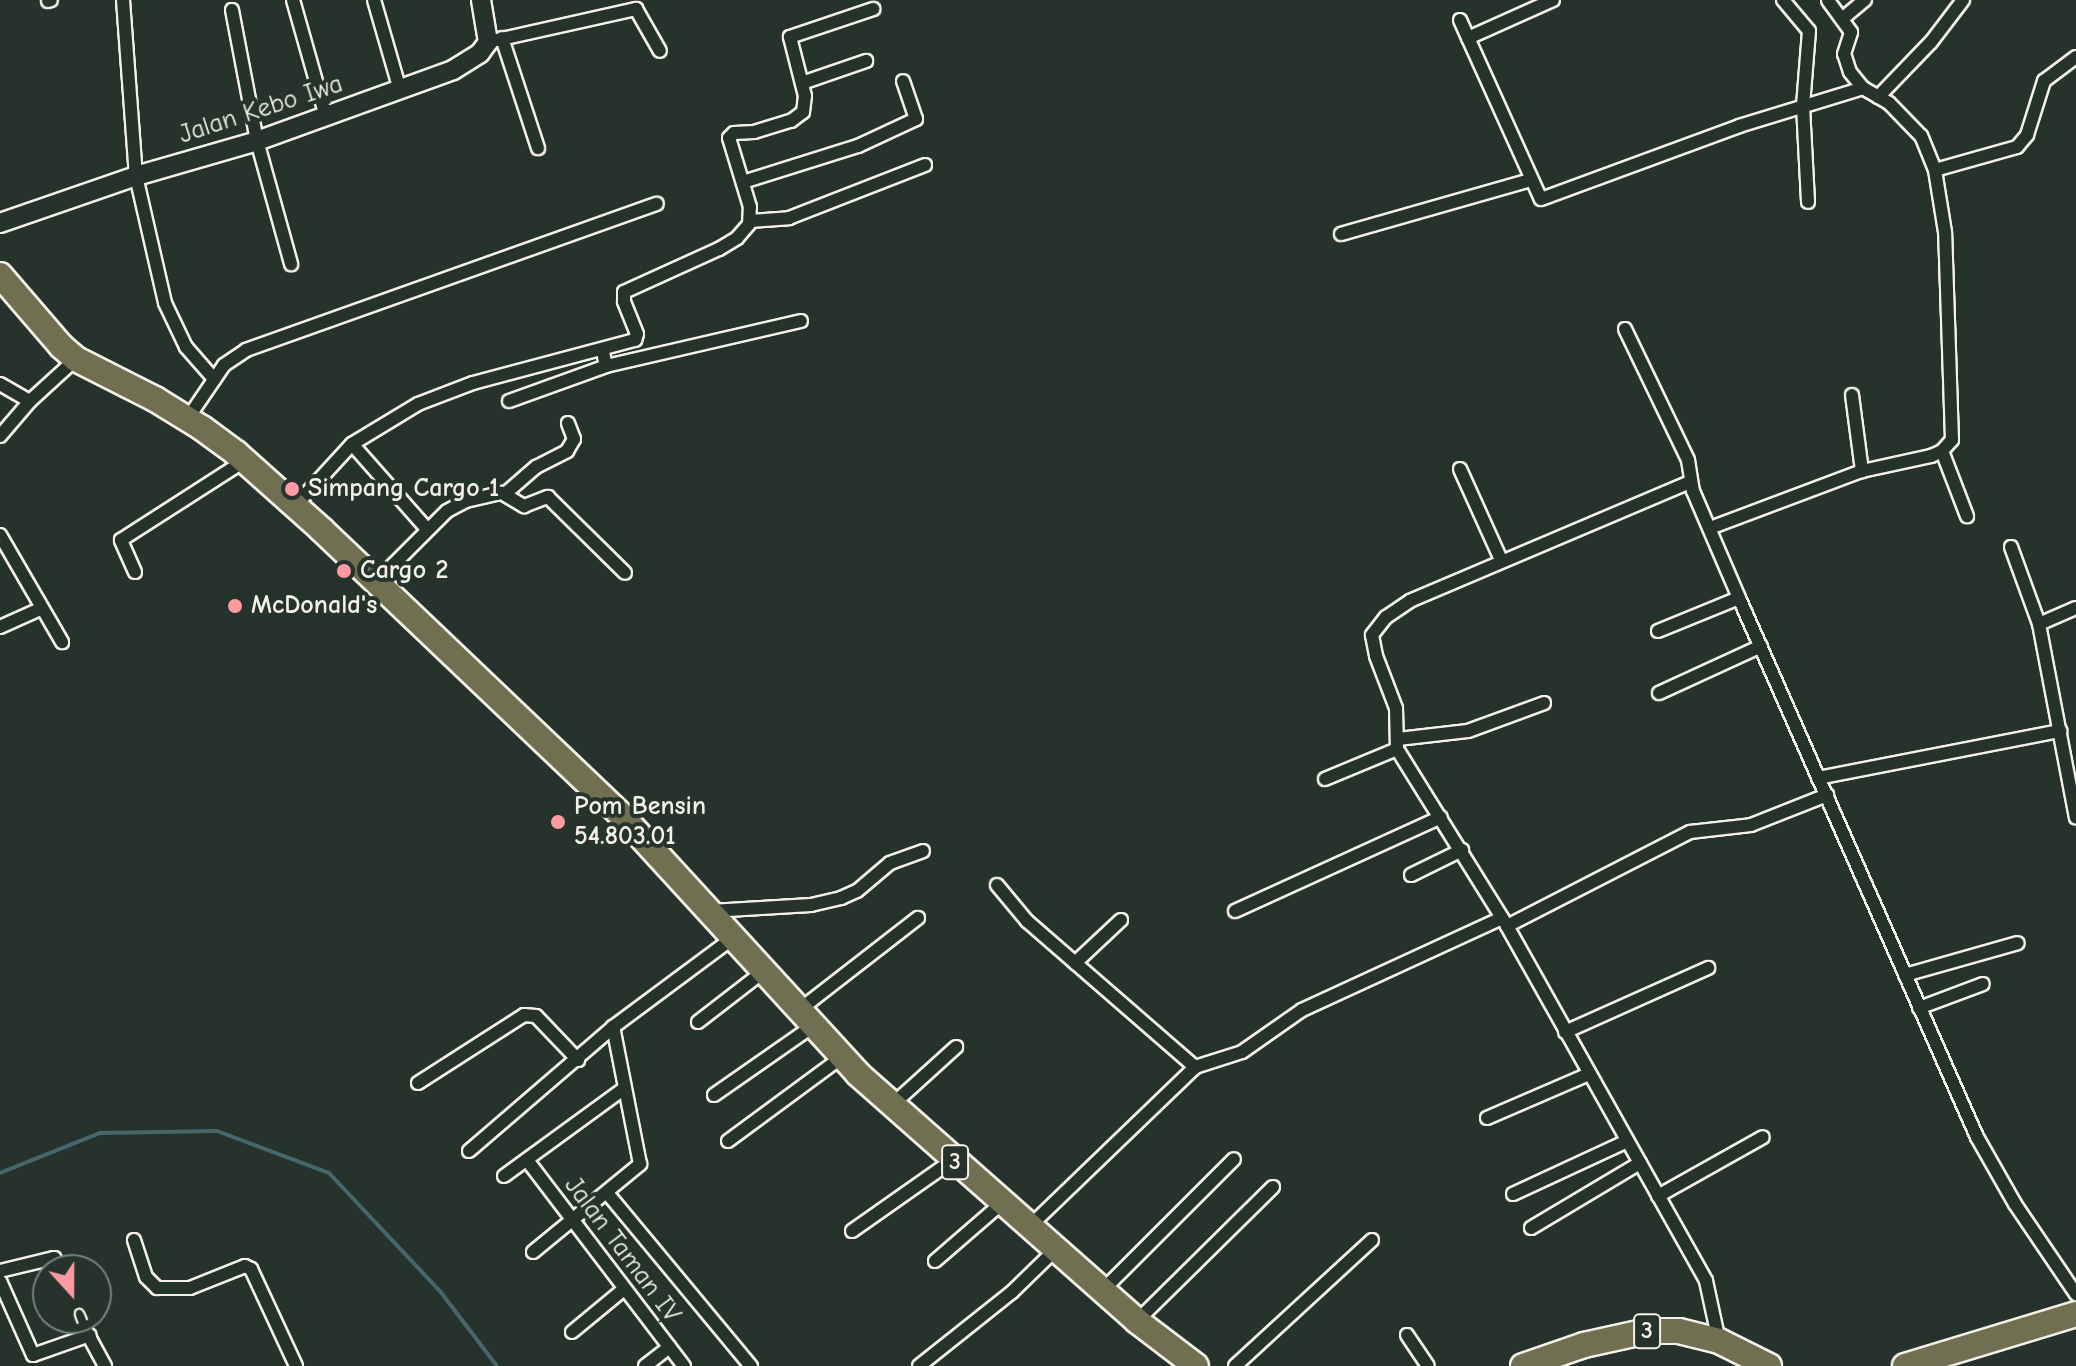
<!DOCTYPE html>
<style>
body{margin:0}
#map{position:relative;width:2076px;height:1366px;overflow:hidden;background:#26332d;font-family:"Comic Neue",sans-serif}
div>[style]{position:absolute}
[style*='--x']{left:calc(var(--x)*1px);top:calc(var(--y)*1px);width:calc(var(--w)*1px);rotate:calc(var(--a)*1deg)}
.stream>*{height:4px;margin:-2px;padding:0 2px;transform-origin:2px;border-radius:2px;background:#46666c}
.roads{filter:drop-shadow(2px 0 #f4f1e8) drop-shadow(-2px 0 #f4f1e8) drop-shadow(0 2px #f4f1e8) drop-shadow(0 -2px #f4f1e8)}
.street>*{height:12px;margin:-6px;padding:0 6px;transform-origin:6px;border-radius:6px;background:#26332d}
.secondary>*{height:18px;margin:-9px;padding:0 9px;transform-origin:9px;border-radius:9px;background:#26332d}
.highway>*{height:24px;margin:-12px;padding:0 12px;transform-origin:12px;border-radius:12px;background:#706f52}
.dots>*{width:22px;height:22px;translate:-50% -50%;box-sizing:border-box;border:4px solid #26332d;border-radius:50%}
span{translate:-50% -50%;white-space:nowrap;text-align:center;line-height:1.15;-webkit-text-stroke:8px #26332d;paint-order:stroke}
.shield-label span{padding:2px 6px;background:#26332d;border:2px solid;border-radius:6px;-webkit-text-stroke-width:0}
.shield-label{font-size:24px;color:#f4f1e8;font-weight:700}
.street-label{font-size:26px;color:#f4f1e8}
.poi-label{font-size:26px;color:#f4f1e8;font-weight:700}
.left{translate:0 -50%;text-align:left}
.north{position:absolute;left:32px;top:1254px;width:80px;height:80px;box-sizing:border-box;background:#26332d;border:2px solid #787f78;border-radius:50%;rotate:159deg;font-size:22px;font-weight:700;line-height:32px;text-align:center;color:#f4f1e8}
.north::after{content:'';display:block;margin:auto;width:28px;height:36px;background:#ff9aa2;clip-path:polygon(50% 0,100% 100%,50% 72%,0 100%)}
</style>
<div id="map">
<div class="stream">
<i style="--x:0;--y:1173;--w:108;--a:-21.8"></i>
<i style="--x:100;--y:1133;--w:117;--a:-1"></i>
<i style="--x:217;--y:1131;--w:120;--a:20.6"></i>
<i style="--x:329;--y:1173;--w:162;--a:46.8"></i>
<i style="--x:440;--y:1291;--w:94;--a:52.8"></i>
</div>
<div class="roads">
<div class="street">
<i style="--x:123;--y:0;--w:176;--a:85.8"></i>
<i style="--x:136;--y:176;--w:130;--a:77.1"></i>
<i style="--x:165;--y:303;--w:49;--a:64.5"></i>
<i style="--x:186;--y:347;--w:43;--a:48.8"></i>
<i style="--x:293;--y:0;--w:122;--a:74.2"></i>
<i style="--x:374;--y:0;--w:94;--a:73.9"></i>
<i style="--x:1783;--y:0;--w:40;--a:50"></i>
<i style="--x:1809;--y:31;--w:75;--a:94.6"></i>
<i style="--x:1803;--y:106;--w:96;--a:87"></i>
<i style="--x:48;--y:1;--w:3;--a:-18"></i>
<i style="--x:232;--y:10;--w:133;--a:79.2"></i>
<i style="--x:257;--y:141;--w:128;--a:74.5"></i>
<i style="--x:1842;--y:19;--w:30;--a:-40"></i>
<i style="--x:1460;--y:20;--w:196;--a:65.7"></i>
<i style="--x:1541;--y:199;--w:211;--a:-20.2"></i>
<i style="--x:1739;--y:126;--w:130;--a:-17"></i>
<i style="--x:502;--y:38;--w:116;--a:71.9"></i>
<i style="--x:1468;--y:38;--w:93;--a:-24.1"></i>
<i style="--x:488;--y:42;--w:152;--a:-12.6"></i>
<i style="--x:636;--y:9;--w:48;--a:60.3"></i>
<i style="--x:802;--y:83;--w:68;--a:-19"></i>
<i style="--x:1878;--y:97;--w:76;--a:-46.1"></i>
<i style="--x:1931;--y:42;--w:53;--a:-52.7"></i>
<i style="--x:1935;--y:170;--w:85;--a:-15.7"></i>
<i style="--x:2017;--y:147;--w:16;--a:-50"></i>
<i style="--x:2027;--y:135;--w:57;--a:-72.5"></i>
<i style="--x:2044;--y:81;--w:40;--a:-37"></i>
<i style="--x:743;--y:182;--w:121;--a:-17.4"></i>
<i style="--x:858;--y:146;--w:64;--a:-25"></i>
<i style="--x:916;--y:119;--w:40;--a:-108.9"></i>
<i style="--x:750;--y:221;--w:39;--a:-4"></i>
<i style="--x:789;--y:218;--w:146;--a:-21.3"></i>
<i style="--x:1341;--y:234;--w:197;--a:-15.9"></i>
<i style="--x:1625;--y:329;--w:145;--a:64.3"></i>
<i style="--x:1688;--y:460;--w:31;--a:81"></i>
<i style="--x:1693;--y:491;--w:116;--a:66.7"></i>
<i style="--x:1739;--y:598;--w:589;--a:66.18"></i>
<i style="--x:1977;--y:1137;--w:77;--a:60.4"></i>
<i style="--x:2015;--y:1204;--w:109;--a:55.9"></i>
<i style="--x:603;--y:352;--w:14;--a:78"></i>
<i style="--x:606;--y:366;--w:200;--a:-13"></i>
<i style="--x:0;--y:384;--w:34;--a:30"></i>
<i style="--x:1852;--y:395;--w:77;--a:82.5"></i>
<i style="--x:509;--y:401;--w:103;--a:-19.8"></i>
<i style="--x:188;--y:418;--w:64;--a:-55.8"></i>
<i style="--x:224;--y:365;--w:27;--a:-34"></i>
<i style="--x:246;--y:350;--w:436;--a:-19.6"></i>
<i style="--x:0;--y:436;--w:46;--a:-49.4"></i>
<i style="--x:30;--y:401;--w:62;--a:-42.4"></i>
<i style="--x:352;--y:444;--w:113;--a:48.6"></i>
<i style="--x:1942;--y:451;--w:70;--a:69"></i>
<i style="--x:1460;--y:469;--w:100;--a:65.7"></i>
<i style="--x:1690;--y:482;--w:304;--a:157"></i>
<i style="--x:1410;--y:601;--w:29;--a:146"></i>
<i style="--x:1386;--y:617;--w:23;--a:128"></i>
<i style="--x:1372;--y:635;--w:21;--a:79"></i>
<i style="--x:1376;--y:656;--w:56;--a:69"></i>
<i style="--x:1396;--y:708;--w:41;--a:88.6"></i>
<i style="--x:1397;--y:749;--w:208;--a:58.1"></i>
<i style="--x:1507;--y:926;--w:407;--a:60.7"></i>
<i style="--x:1706;--y:1281;--w:61;--a:77.8"></i>
<i style="--x:506;--y:493;--w:40;--a:-41"></i>
<i style="--x:536;--y:467;--w:35;--a:-27"></i>
<i style="--x:567;--y:451;--w:14;--a:-60"></i>
<i style="--x:574;--y:439;--w:17;--a:-111"></i>
<i style="--x:295;--y:506;--w:84;--a:-47.4"></i>
<i style="--x:352;--y:444;--w:77;--a:-31.2"></i>
<i style="--x:418;--y:404;--w:59;--a:-20.9"></i>
<i style="--x:473;--y:383;--w:168;--a:-14.9"></i>
<i style="--x:635;--y:340;--w:6;--a:-72"></i>
<i style="--x:637;--y:334;--w:35;--a:-112"></i>
<i style="--x:624;--y:301;--w:9;--a:-90"></i>
<i style="--x:624;--y:292;--w:104;--a:-24.4"></i>
<i style="--x:719;--y:249;--w:21;--a:-31"></i>
<i style="--x:737;--y:238;--w:18;--a:-49"></i>
<i style="--x:749;--y:224;--w:17;--a:-87"></i>
<i style="--x:750;--y:207;--w:72;--a:-106.9"></i>
<i style="--x:729;--y:138;--w:7;--a:-45"></i>
<i style="--x:734;--y:133;--w:20;--a:-3"></i>
<i style="--x:754;--y:132;--w:39;--a:-17"></i>
<i style="--x:791;--y:121;--w:15;--a:-37"></i>
<i style="--x:803;--y:112;--w:16;--a:-83"></i>
<i style="--x:805;--y:96;--w:61;--a:-104.3"></i>
<i style="--x:790;--y:37;--w:88;--a:-18.6"></i>
<i style="--x:1710;--y:528;--w:162;--a:-20.6"></i>
<i style="--x:1862;--y:471;--w:71;--a:-12.3"></i>
<i style="--x:1931;--y:456;--w:12;--a:-24"></i>
<i style="--x:1942;--y:451;--w:15;--a:-48"></i>
<i style="--x:1952;--y:440;--w:208;--a:-91.9"></i>
<i style="--x:1945;--y:232;--w:63;--a:-99.2"></i>
<i style="--x:1935;--y:170;--w:37;--a:-112"></i>
<i style="--x:1921;--y:136;--w:46;--a:-134.1"></i>
<i style="--x:1889;--y:103;--w:30;--a:-150"></i>
<i style="--x:1863;--y:88;--w:21;--a:-129"></i>
<i style="--x:1850;--y:72;--w:19;--a:-108"></i>
<i style="--x:1844;--y:54;--w:23;--a:-72"></i>
<i style="--x:1851;--y:32;--w:39;--a:-126"></i>
<i style="--x:0;--y:535;--w:124;--a:59.9"></i>
<i style="--x:2011;--y:547;--w:82;--a:70"></i>
<i style="--x:2039;--y:624;--w:197;--a:79.2"></i>
<i style="--x:135;--y:572;--w:35;--a:-114"></i>
<i style="--x:121;--y:540;--w:146;--a:-32.7"></i>
<i style="--x:376;--y:582;--w:100;--a:-45"></i>
<i style="--x:447;--y:511;--w:21;--a:-28"></i>
<i style="--x:466;--y:501;--w:37;--a:-13"></i>
<i style="--x:502;--y:493;--w:26;--a:31"></i>
<i style="--x:524;--y:506;--w:26;--a:-21"></i>
<i style="--x:548;--y:497;--w:108;--a:44.6"></i>
<i style="--x:2039;--y:624;--w:40;--a:-23.4"></i>
<i style="--x:0;--y:627;--w:44;--a:-24.2"></i>
<i style="--x:1658;--y:631;--w:87;--a:-22.2"></i>
<i style="--x:1659;--y:693;--w:112;--a:-24.7"></i>
<i style="--x:1398;--y:739;--w:70;--a:-6.5"></i>
<i style="--x:1468;--y:731;--w:81;--a:-20.2"></i>
<i style="--x:1818;--y:778;--w:247;--a:-11"></i>
<i style="--x:1325;--y:779;--w:78;--a:-22.6"></i>
<i style="--x:1411;--y:875;--w:57;--a:-26.1"></i>
<i style="--x:997;--y:885;--w:47;--a:50.2"></i>
<i style="--x:1027;--y:921;--w:223;--a:41"></i>
<i style="--x:711;--y:911;--w:100;--a:-3.4"></i>
<i style="--x:811;--y:905;--w:31;--a:-13"></i>
<i style="--x:841;--y:898;--w:17;--a:-24"></i>
<i style="--x:857;--y:891;--w:43;--a:-40.3"></i>
<i style="--x:890;--y:863;--w:35;--a:-20"></i>
<i style="--x:1235;--y:911;--w:226;--a:-24.5"></i>
<i style="--x:1507;--y:926;--w:206;--a:-27.2"></i>
<i style="--x:1690;--y:832;--w:61;--a:-6.5"></i>
<i style="--x:1751;--y:825;--w:82;--a:-21.5"></i>
<i style="--x:1075;--y:963;--w:63;--a:-43.1"></i>
<i style="--x:1905;--y:975;--w:117;--a:-15.8"></i>
<i style="--x:1919;--y:1008;--w:68;--a:-20.6"></i>
<i style="--x:798;--y:1011;--w:152;--a:-37.8"></i>
<i style="--x:698;--y:1022;--w:83;--a:-37.7"></i>
<i style="--x:1565;--y:1032;--w:157;--a:-24.1"></i>
<i style="--x:418;--y:1083;--w:126;--a:-32.7"></i>
<i style="--x:524;--y:1015;--w:12;--a:5"></i>
<i style="--x:536;--y:1016;--w:61;--a:46.3"></i>
<i style="--x:714;--y:1095;--w:121;--a:-34.9"></i>
<i style="--x:891;--y:1106;--w:88;--a:-42.2"></i>
<i style="--x:1487;--y:1118;--w:111;--a:-23.3"></i>
<i style="--x:728;--y:1141;--w:142;--a:-36.4"></i>
<i style="--x:469;--y:1151;--w:190;--a:-40.7"></i>
<i style="--x:613;--y:1027;--w:151;--a:-36.6"></i>
<i style="--x:527;--y:1160;--w:259;--a:52.7"></i>
<i style="--x:504;--y:1176;--w:146;--a:-36.1"></i>
<i style="--x:608;--y:1194;--w:224;--a:50.3"></i>
<i style="--x:1513;--y:1194;--w:126;--a:-24.9"></i>
<i style="--x:1658;--y:1196;--w:120;--a:-29.3"></i>
<i style="--x:1029;--y:1227;--w:231;--a:-43.9"></i>
<i style="--x:1195;--y:1067;--w:49;--a:-17.7"></i>
<i style="--x:1242;--y:1052;--w:73;--a:-35"></i>
<i style="--x:1302;--y:1010;--w:220;--a:-24.7"></i>
<i style="--x:1531;--y:1228;--w:127;--a:-30.8"></i>
<i style="--x:852;--y:1231;--w:123;--a:-35.1"></i>
<i style="--x:134;--y:1240;--w:39;--a:72"></i>
<i style="--x:146;--y:1277;--w:16;--a:45"></i>
<i style="--x:157;--y:1288;--w:33;--a:0"></i>
<i style="--x:190;--y:1288;--w:59;--a:-21.8"></i>
<i style="--x:245;--y:1266;--w:7;--a:27"></i>
<i style="--x:251;--y:1269;--w:107;--a:65.1"></i>
<i style="--x:533;--y:1252;--w:139;--a:-39.4"></i>
<i style="--x:640;--y:1164;--w:140;--a:-101.1"></i>
<i style="--x:935;--y:1261;--w:89;--a:-40.9"></i>
<i style="--x:0;--y:1271;--w:56;--a:-13.5"></i>
<i style="--x:54;--y:1258;--w:14;--a:60"></i>
<i style="--x:0;--y:1281;--w:81;--a:66"></i>
<i style="--x:33;--y:1355;--w:60;--a:-19.3"></i>
<i style="--x:1103;--y:1290;--w:185;--a:-45"></i>
<i style="--x:79;--y:1318;--w:55;--a:61.6"></i>
<i style="--x:1137;--y:1321;--w:191;--a:-44.6"></i>
<i style="--x:572;--y:1332;--w:67;--a:-39.6"></i>
<i style="--x:1407;--y:1335;--w:37;--a:56"></i>
<i style="--x:645;--y:1366;--w:31;--a:-38"></i>
<i style="--x:919;--y:1366;--w:119;--a:-38.5"></i>
<i style="--x:1012;--y:1292;--w:62;--a:-44.3"></i>
<i style="--x:1235;--y:1366;--w:186;--a:-42.6"></i>
</div>
<div class="secondary">
<i style="--x:0;--y:223;--w:144;--a:-19.1"></i>
<i style="--x:136;--y:176;--w:126;--a:-16.1"></i>
<i style="--x:257;--y:141;--w:208;--a:-19.9"></i>
<i style="--x:453;--y:70;--w:32;--a:-32"></i>
<i style="--x:480;--y:53;--w:14;--a:-54"></i>
<i style="--x:488;--y:42;--w:43;--a:-99.5"></i>
</div>
<div class="highway">
<i style="--x:0;--y:275;--w:94;--a:49.3"></i>
<i style="--x:61;--y:346;--w:20;--a:41"></i>
<i style="--x:76;--y:359;--w:89;--a:26.9"></i>
<i style="--x:155;--y:399;--w:55;--a:31.7"></i>
<i style="--x:202;--y:428;--w:42;--a:36.3"></i>
<i style="--x:236;--y:453;--w:115;--a:41.8"></i>
<i style="--x:322;--y:530;--w:413;--a:43.6"></i>
<i style="--x:621;--y:815;--w:351;--a:47.5"></i>
<i style="--x:858;--y:1074;--w:373;--a:41.5"></i>
<i style="--x:1137;--y:1321;--w:74;--a:37.3"></i>
<i style="--x:1523;--y:1366;--w:65;--a:-19"></i>
<i style="--x:1584;--y:1345;--w:65;--a:-12.5"></i>
<i style="--x:1647;--y:1331;--w:32;--a:0"></i>
<i style="--x:1679;--y:1331;--w:41;--a:14"></i>
<i style="--x:1719;--y:1341;--w:56;--a:26.6"></i>
<i style="--x:1905;--y:1366;--w:179;--a:-16.9"></i>
</div>
</div>
<div class="dots">
<i style="left:292px;top:489px;background:#ff9aa2"></i>
<i style="left:344px;top:571px;background:#ff9aa2"></i>
<i style="left:235px;top:606px;background:#ff9aa2"></i>
<i style="left:558px;top:822px;background:#ff9aa2"></i>
</div>
<div class="shield-label">
<span style="left:955px;top:1162px">3</span>
<span style="left:1647px;top:1331px">3</span>
</div>
<div class="street-label">
<span style="left:261px;top:110px;rotate:-18deg">Jalan Kebo Iwa</span>
<span style="left:622px;top:1250px;rotate:53deg">Jalan Taman IV</span>
</div>
<div class="poi-label">
<span class="left" style="left:308px;top:489px">Simpang Cargo 1</span>
<span class="left" style="left:360px;top:571px">Cargo 2</span>
<span class="left" style="left:251px;top:606px">McDonald's</span>
<span class="left" style="left:574px;top:822px">Pom Bensin<br>54.803.01</span>
</div>
<div class="north">U</div>
</div>
